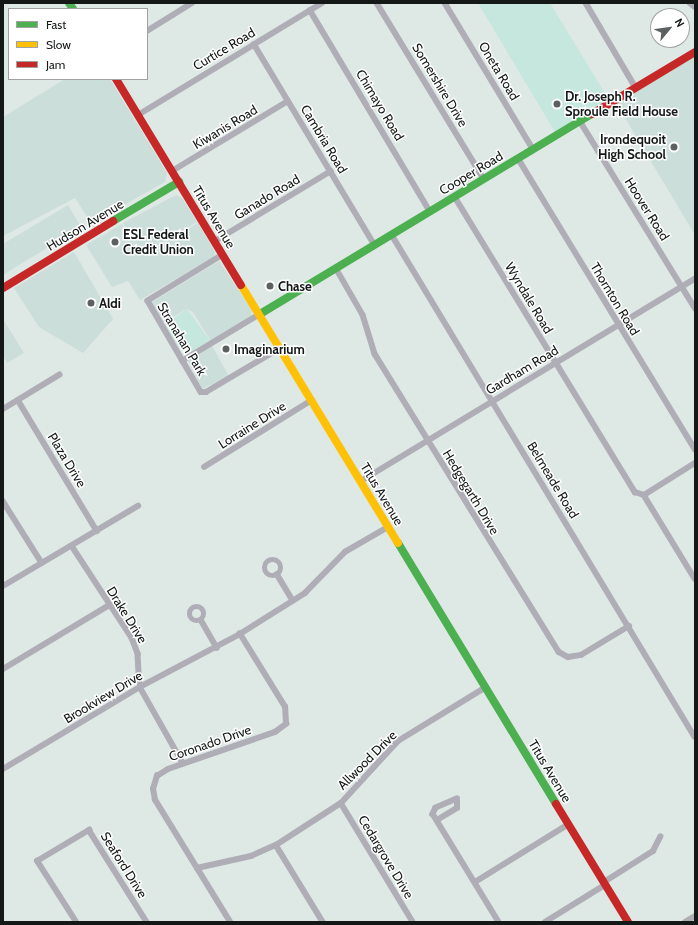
<!DOCTYPE html>
<style>
body{margin:0}
#map{position:relative;width:698px;height:925px;overflow:hidden;background:#dee8e5;font-family:Cabin,sans-serif}
div>[style]{position:absolute}
[style*='--x']{left:calc(var(--x)*1px);top:calc(var(--y)*1px);width:calc(var(--w)*1px);rotate:calc(var(--a)*1deg)}
.built>*{inset:0;background:#ccdeda}
.green>*{inset:0;background:#c5e7de;transform-origin:0 0}
.street>*{height:5.5px;margin:-2.75px;padding:0 2.75px;transform-origin:2.75px;border-radius:2.75px;background:#afadb5}
.street>.ring{margin:-2.75px;padding:0;box-sizing:content-box;background:none;border:5.5px solid #afadb5;border-radius:50%}
.fast>*{height:8px;margin:-4px;padding:0 4px;transform-origin:4px;border-radius:4px;background:#4caf50}
.slow>*{height:8px;margin:-4px;padding:0 4px;transform-origin:4px;border-radius:4px;background:#ffc107}
.jam>*{height:8px;margin:-4px;padding:0 4px;transform-origin:4px;border-radius:4px;background:#c62828}
.dots>*{width:11px;height:11px;translate:-50% -50%;box-sizing:border-box;border:2px solid #fff;border-radius:50%}
span{translate:-50% -50%;white-space:nowrap;text-align:center;line-height:1.15;-webkit-text-stroke:3px #fff;paint-order:stroke}
.street-label{font-size:13px;color:#141918}
.poi-label{font-size:13px;color:#141918;font-weight:700}
.left{translate:0 -50%;text-align:left}
.right{translate:-100% -50%;text-align:right}
.frame{position:absolute;inset:0;border:4px solid #141918;pointer-events:none}
.legend{position:absolute;left:8px;top:8px;width:140px;height:72px;box-sizing:border-box;background:#fff;border:1px solid #a1a3a3;margin:0;padding:5px 7px;list-style:none;font-size:12px;color:#141918}
.legend li{display:flex;align-items:center;gap:8px;height:20px}
.legend b{width:20px;border:1px solid #a1a3a3}
.north{position:absolute;left:650px;top:8px;width:40px;height:40px;box-sizing:border-box;background:#fff;border:1px solid #a1a3a3;border-radius:50%;rotate:61deg;font-size:11px;font-weight:700;line-height:16px;text-align:center;color:#141918}
.north::after{content:'';display:block;margin:auto;width:14px;height:18px;background:#5b6160;clip-path:polygon(50% 0,100% 100%,50% 72%,0 100%)}
</style>
<div id="map">
<div class="built">
<i style="clip-path:polygon(695px 56px,695px 235px,616px 103px)"></i>
<i style="clip-path:polygon(65px 79px,110px 79px,167px 173px,165px 182px,99px 219px,89px 220px,75px 198px,3px 236px,3px 117px)"></i>
<i style="clip-path:polygon(176px 195px,182px 198px,197px 222px,142px 255px,123px 223px)"></i>
<i style="clip-path:polygon(68px 205px,81px 227px,3px 275px,3px 244px)"></i>
<i style="clip-path:polygon(198px 223px,215px 252px,214px 257px,140px 300px,128px 281px,112px 287px,86px 245px,122px 224px,142px 256px)"></i>
<i style="clip-path:polygon(74px 252px,113px 319px,83px 353px,39px 327px,14px 288px)"></i>
<i style="clip-path:polygon(219px 261px,252px 310px,251px 316px,211px 341px,193px 312px,187px 309px,162px 323px,150px 303px)"></i>
<i style="clip-path:polygon(3px 319px,24px 353px,7px 363px,3px 356px)"></i>
<i style="clip-path:polygon(212px 346px,229px 376px,202px 389px,188px 361px)"></i>
</div>
<div class="green">
<i style="clip-path:polygon(478px 3px,550px 3px,609px 100px,555px 132px)"></i>
<i style="left:187px;top:309px;width:39px;height:29px;rotate:54deg"></i>
</div>
<div class="street">
<i style="--x:377;--y:3;--w:206;--a:58.7"></i>
<i style="--x:445;--y:3;--w:170;--a:58.9"></i>
<i style="--x:586;--y:3;--w:99;--a:59.5"></i>
<i style="--x:690;--y:3;--w:6;--a:39"></i>
<i style="--x:310;--y:10;--w:234;--a:59.2"></i>
<i style="--x:147;--y:31;--w:53;--a:-31.9"></i>
<i style="--x:254;--y:44;--w:235;--a:59"></i>
<i style="--x:138;--y:115;--w:215;--a:-31.3"></i>
<i style="--x:580;--y:121;--w:220;--a:58.4"></i>
<i style="--x:518;--y:158;--w:341;--a:58.7"></i>
<i style="--x:172;--y:171;--w:135;--a:-31.1"></i>
<i style="--x:455;--y:197;--w:346;--a:58.6"></i>
<i style="--x:635;--y:492;--w:9;--a:18"></i>
<i style="--x:644;--y:495;--w:60;--a:-32.1"></i>
<i style="--x:392;--y:235;--w:586;--a:58.89"></i>
<i style="--x:215;--y:241;--w:135;--a:-31.1"></i>
<i style="--x:223;--y:255;--w:88;--a:148.5"></i>
<i style="--x:148;--y:301;--w:105;--a:59.8"></i>
<i style="--x:201;--y:392;--w:5;--a:0"></i>
<i style="--x:206;--y:392;--w:86;--a:-30.7"></i>
<i style="--x:336;--y:268;--w:54;--a:60.1"></i>
<i style="--x:363;--y:315;--w:41;--a:72.9"></i>
<i style="--x:375;--y:354;--w:350;--a:58.3"></i>
<i style="--x:559;--y:652;--w:10;--a:29"></i>
<i style="--x:568;--y:657;--w:13;--a:-9"></i>
<i style="--x:581;--y:655;--w:56;--a:-31.1"></i>
<i style="--x:182;--y:361;--w:91;--a:-31.1"></i>
<i style="--x:18;--y:400;--w:153;--a:58.9"></i>
<i style="--x:3;--y:409;--w:66;--a:-31.3"></i>
<i style="--x:204;--y:467;--w:127;--a:-31.8"></i>
<i style="--x:361;--y:481;--w:390;--a:-31.2"></i>
<i style="--x:644;--y:495;--w:98;--a:58.7"></i>
<i style="--x:3;--y:501;--w:73;--a:57.8"></i>
<i style="--x:72;--y:546;--w:110;--a:56.9"></i>
<i style="--x:132;--y:638;--w:17;--a:69"></i>
<i style="--x:138;--y:654;--w:33;--a:87"></i>
<i style="--x:140;--y:687;--w:87;--a:60.5"></i>
<i class="ring" style="left:265px;top:560px;width:10.5px;height:10.5px"></i>
<i style="--x:277;--y:574;--w:31;--a:59"></i>
<i style="--x:3;--y:586;--w:157;--a:-30.7"></i>
<i class="ring" style="left:190px;top:607px;width:8.5px;height:8.5px"></i>
<i style="--x:201;--y:620;--w:32;--a:60"></i>
<i style="--x:3;--y:669;--w:122;--a:-31"></i>
<i style="--x:3;--y:769;--w:160;--a:-30.9"></i>
<i style="--x:140;--y:687;--w:113;--a:-27.9"></i>
<i style="--x:240;--y:634;--w:77;--a:-32.2"></i>
<i style="--x:305;--y:593;--w:57;--a:-45.7"></i>
<i style="--x:345;--y:552;--w:50;--a:-30.2"></i>
<i style="--x:341;--y:803;--w:139;--a:58.8"></i>
<i style="--x:437;--y:820;--w:23;--a:-31"></i>
<i style="--x:457;--y:808;--w:9;--a:-90"></i>
<i style="--x:457;--y:799;--w:23;--a:157"></i>
<i style="--x:436;--y:808;--w:7;--a:117"></i>
<i style="--x:433;--y:814;--w:127;--a:58.6"></i>
<i style="--x:276;--y:845;--w:90;--a:58.6"></i>
<i style="--x:197;--y:868;--w:55;--a:-12.5"></i>
<i style="--x:251;--y:856;--w:27;--a:-24"></i>
<i style="--x:276;--y:845;--w:77;--a:-32.9"></i>
<i style="--x:341;--y:803;--w:84;--a:-47.4"></i>
<i style="--x:398;--y:741;--w:103;--a:-31.5"></i>
<i style="--x:475;--y:882;--w:110;--a:-31.7"></i>
<i style="--x:604;--y:882;--w:58;--a:-32.3"></i>
<i style="--x:653;--y:851;--w:16;--a:-63"></i>
<i style="--x:76;--y:922;--w:72;--a:-122.6"></i>
<i style="--x:37;--y:861;--w:61;--a:-30.8"></i>
<i style="--x:89;--y:830;--w:109;--a:57.8"></i>
<i style="--x:230;--y:922;--w:143;--a:-121.6"></i>
<i style="--x:155;--y:800;--w:11;--a:-100"></i>
<i style="--x:153;--y:789;--w:14;--a:-73"></i>
<i style="--x:157;--y:776;--w:13;--a:-32"></i>
<i style="--x:168;--y:769;--w:113;--a:-19.1"></i>
<i style="--x:275;--y:732;--w:14;--a:-36"></i>
<i style="--x:286;--y:724;--w:17;--a:-93"></i>
<i style="--x:285;--y:707;--w:86;--a:-121.7"></i>
<i style="--x:545;--y:922;--w:70;--a:-31.7"></i>
<i style="--x:685;--y:922;--w:12;--a:-31"></i>
</div>
<div class="fast">
<i style="--x:69;--y:3;--w:7;--a:56"></i>
<i style="--x:113;--y:221;--w:77;--a:-30.6"></i>
<i style="--x:260;--y:314;--w:388;--a:-31.1"></i>
<i style="--x:398;--y:543;--w:305;--a:58.8"></i>
</div>
<div class="slow">
<i style="--x:241;--y:285;--w:302;--a:58.7"></i>
</div>
<div class="jam">
<i style="--x:116;--y:79;--w:241;--a:58.8"></i>
<i style="--x:592;--y:114;--w:120;--a:-31"></i>
<i style="--x:3;--y:288;--w:129;--a:-31.3"></i>
<i style="--x:556;--y:804;--w:138;--a:58.6"></i>
</div>
<div class="dots">
<i style="left:557px;top:104px;background:#5b6160"></i>
<i style="left:674px;top:147px;background:#5b6160"></i>
<i style="left:115px;top:242px;background:#5b6160"></i>
<i style="left:270px;top:286px;background:#5b6160"></i>
<i style="left:91px;top:303px;background:#5b6160"></i>
<i style="left:226px;top:349px;background:#5b6160"></i>
</div>
<div class="street-label">
<span style="left:224px;top:49px;rotate:-31deg">Curtice Road</span>
<span style="left:499px;top:71px;rotate:59deg">Oneta Road</span>
<span style="left:440px;top:85px;rotate:59deg">Somershire Drive</span>
<span style="left:380px;top:105px;rotate:59deg">Chimayo Road</span>
<span style="left:225px;top:127px;rotate:-31deg">Kiwanis Road</span>
<span style="left:324px;top:139px;rotate:59deg">Cambria Road</span>
<span style="left:471px;top:173px;rotate:-31deg">Cooper Road</span>
<span style="left:267px;top:197px;rotate:-31deg">Ganado Road</span>
<span style="left:647px;top:209px;rotate:58deg">Hoover Road</span>
<span style="left:214px;top:217px;rotate:59deg">Titus Avenue</span>
<span style="left:85px;top:225px;rotate:-31deg">Hudson Avenue</span>
<span style="left:529px;top:298px;rotate:59deg">Wyndale Road</span>
<span style="left:615px;top:299px;rotate:59deg">Thornton Road</span>
<span style="left:182px;top:339px;rotate:59deg">Stranahan Park</span>
<span style="left:522px;top:370px;rotate:-31deg">Gardham Road</span>
<span style="left:252px;top:425px;rotate:-32deg">Lorraine Drive</span>
<span style="left:67px;top:460px;rotate:59deg">Plaza Drive</span>
<span style="left:553px;top:480px;rotate:59deg">Belmeade Road</span>
<span style="left:471px;top:492px;rotate:59deg">Hedgegarth Drive</span>
<span style="left:382px;top:494px;rotate:59deg">Titus Avenue</span>
<span style="left:127px;top:615px;rotate:58deg">Drake Drive</span>
<span style="left:103px;top:697px;rotate:-31deg">Brookview Drive</span>
<span style="left:210px;top:743px;rotate:-19deg">Coronado Drive</span>
<span style="left:367px;top:760px;rotate:-45deg">Allwood Drive</span>
<span style="left:550px;top:771px;rotate:59deg">Titus Avenue</span>
<span style="left:386px;top:857px;rotate:59deg">Cedargrove Drive</span>
<span style="left:124px;top:865px;rotate:58deg">Seaford Drive</span>
</div>
<div class="poi-label">
<span class="left" style="left:565px;top:104px">Dr. Joseph R.<br>Sproule Field House</span>
<span class="right" style="left:666px;top:147px">Irondequoit<br>High School</span>
<span class="left" style="left:123px;top:242px">ESL Federal<br>Credit Union</span>
<span class="left" style="left:278px;top:286px">Chase</span>
<span class="left" style="left:99px;top:303px">Aldi</span>
<span class="left" style="left:234px;top:349px">Imaginarium</span>
</div>
<div class="frame"></div>
<ul class="legend">
<li><b style="height:5px;background:#4caf50"></b>Fast</li>
<li><b style="height:5px;background:#ffc107"></b>Slow</li>
<li><b style="height:5px;background:#c62828"></b>Jam</li>
</ul>
<div class="north">N</div>
</div>
